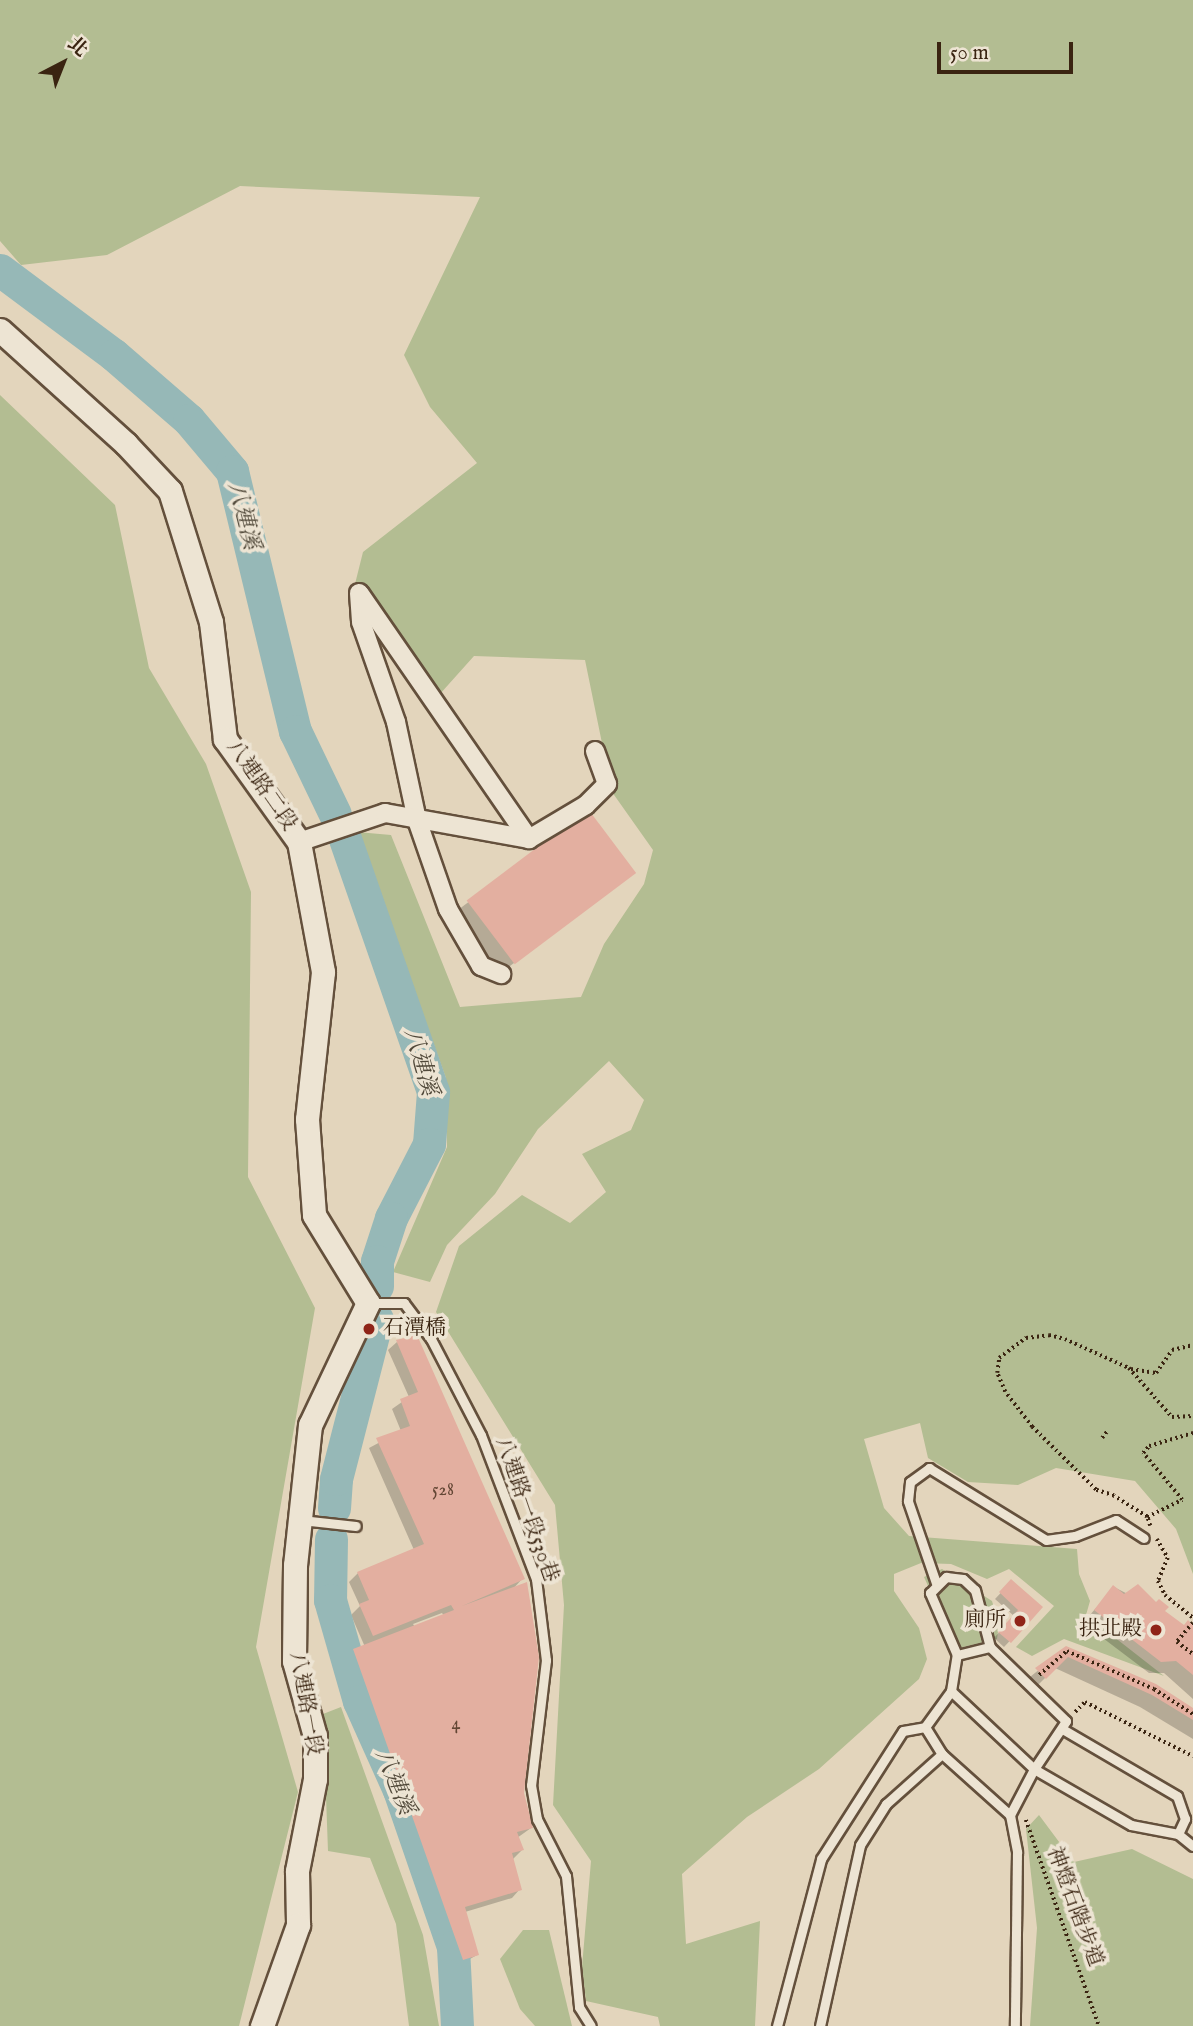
<!DOCTYPE html>
<meta charset="utf-8">
<style>
body{margin:0}
#map{position:relative;width:1193px;height:2026px;overflow:hidden;background:#e3d5bc;font-family:"IM FELL English","Noto Serif TC",serif}
div>[style]{position:absolute}
[style*='--x']{left:calc(var(--x)*1px);top:calc(var(--y)*1px);width:calc(var(--w)*1px);rotate:calc(var(--a)*1deg)}
.green>*{inset:0;background:#b3bd92}
.shadow>*{inset:0;background:#0003;transform-origin:0 0}
.river>*{height:33px;margin:-16.5px;padding:0 16.5px;transform-origin:16.5px;border-radius:16.5px;background:#96b8b7}
.building>*{inset:0;background:#e3afa0;transform-origin:0 0}
.path>*{height:3.5px;margin-top:-1.75px;transform-origin:0;background:repeating-linear-gradient(90deg,#3a2411 0 2px,transparent 0 5.5px)}
.roads{filter:drop-shadow(2px 0 #64503c) drop-shadow(-2px 0 #64503c) drop-shadow(0 2px #64503c) drop-shadow(0 -2px #64503c)}
.service>*{height:9px;margin:-4.5px;padding:0 4.5px;transform-origin:4.5px;border-radius:4.5px;background:#ede4d3}
.minor>*{height:18px;margin:-9px;padding:0 9px;transform-origin:9px;border-radius:9px;background:#ede4d3}
.tertiary>*{height:23px;margin:-11.5px;padding:0 11.5px;transform-origin:11.5px;border-radius:11.5px;background:#ede4d3}
.dots>*{width:19px;height:19px;translate:-50% -50%;box-sizing:border-box;border:4px solid #ede4d3;border-radius:50%}
span{translate:-50% -50%;white-space:nowrap;text-align:center;line-height:1.15;-webkit-text-stroke:7px #ede4d3;paint-order:stroke}
.number-label{font-size:18px;color:#644735}
.number-label span{-webkit-text-stroke-width:0}
.street-label{font-size:21px;color:#3a2411}
.poi-label{font-size:21px;color:#3a2411}
.left{translate:0 -50%;text-align:left}
.right{translate:-100% -50%;text-align:right}
.water-label{font-size:23px;color:#51493a;font-style:italic}
.north{position:absolute;left:28px;top:28px;width:70px;height:70px;-webkit-text-stroke:5px #ede4d3;paint-order:stroke;rotate:42deg;font-size:19px;font-weight:700;line-height:28px;text-align:center;color:#3a2411}
.north::after{content:'';display:block;margin:auto;width:24px;height:32px;background:#3a2411;clip-path:polygon(50% 0,100% 100%,50% 72%,0 100%)}
.scale{position:absolute;left:937px;top:42px;width:136px;height:32px;box-sizing:border-box;border:4px solid #3a2411;border-top:0;padding-left:9px;font-size:21px;line-height:24px;white-space:nowrap;color:#3a2411;-webkit-text-stroke:5px #ede4d3;paint-order:stroke}
</style>
<div id="map">
<div class="green">
<i style="clip-path:polygon(0 0,1193px 0,1193px 1574px,1176px 1529px,1135px 1481px,1056px 1468px,1018px 1485px,968px 1482px,928px 1458px,920px 1423px,864px 1439px,884px 1508px,909px 1536px,1077px 1549px,1079px 1574px,1090px 1601px,1086px 1615px,1164px 1676px,1064px 1639px,1032px 1656px,1016px 1647px,1054px 1606px,1009px 1569px,987px 1579px,951px 1564px,921px 1563px,894px 1574px,894px 1591px,919px 1628px,927px 1659px,919px 1679px,819px 1769px,747px 1817px,682px 1874px,686px 1944px,760px 1921px,755px 2026px,660px 2026px,658px 2017px,586px 2001px,582px 1967px,591px 1861px,553px 1805px,564px 1605px,555px 1505px,436px 1312px,459px 1246px,522px 1195px,570px 1223px,606px 1192px,582px 1154px,631px 1130px,644px 1100px,609px 1061px,538px 1129px,495px 1194px,447px 1245px,430px 1282px,393px 1272px,447px 1147px,446px 1078px,357px 832px,391px 835px,460px 1007px,581px 997px,604px 944px,644px 884px,653px 850px,612px 792px,585px 660px,474px 656px,431px 704px,351px 600px,363px 552px,477px 463px,430px 407px,404px 355px,480px 197px,240px 186px,107px 255px,21px 265px,0 241px)"></i>
<i style="clip-path:polygon(0 395px,115px 505px,149px 668px,206px 764px,251px 892px,248px 1177px,315px 1308px,256px 1647px,298px 1792px,239px 2026px,0 2026px)"></i>
<i style="clip-path:polygon(942px 1569px,992px 1601px,999px 1624px,997px 1639px,951px 1650px,950px 1635px,924px 1577px)"></i>
<i style="clip-path:polygon(341px 1707px,423px 1935px,439px 2026px,409px 2026px,396px 1924px,370px 1858px,328px 1851px,323px 1714px)"></i>
<i style="clip-path:polygon(1039px 1815px,1074px 1862px,1132px 1849px,1193px 1879px,1193px 2026px,1030px 2026px,1037px 1928px,1026px 1829px)"></i>
<i style="clip-path:polygon(523px 1930px,549px 1930px,572px 2026px,535px 2026px,520px 2009px,500px 1959px)"></i>
</div>
<div class="shadow">
<i style="left:588px;top:812px;width:76px;height:167px;rotate:53deg"></i>
<i style="clip-path:polygon(evenodd,416px 1337px,523px 1578px,512px 1590px,522px 1793px,531px 1828px,517px 1838px,522px 1850px,513px 1859px,520px 1889px,512px 1898px,465px 1912px,477px 1955px,454px 1968px,346px 1659px,365px 1647px,351px 1615px,360px 1606px,349px 1582px,358px 1573px,414px 1550px,369px 1448px,401px 1431px,392px 1409px,409px 1397px,388px 1350px,397px 1342px,416px 1337px,442px 1613px,444px 1616px,415px 1627px,413px 1624px,442px 1613px)"></i>
<i style="clip-path:polygon(1012px 1581px,1041px 1608px,1004px 1647px,994px 1638px,1014px 1616px,995px 1599px)"></i>
<i style="clip-path:polygon(1114px 1587px,1163px 1612px,1193px 1637px,1193px 1699px,1164px 1673px,1149px 1673px,1083px 1623px)"></i>
<i style="clip-path:polygon(1066px 1648px,1193px 1710px,1193px 1739px,1140px 1707px,1055px 1668px,1033px 1690px,1025px 1681px)"></i>
</div>
<div class="river">
<i style="--x:0;--y:270;--w:142;--a:36.7"></i>
<i style="--x:114;--y:355;--w:99;--a:40.9"></i>
<i style="--x:189;--y:420;--w:67;--a:49.9"></i>
<i style="--x:232;--y:471;--w:268;--a:76.4"></i>
<i style="--x:295;--y:731;--w:92;--a:64.3"></i>
<i style="--x:344;--y:836;--w:271;--a:70.8"></i>
<i style="--x:433;--y:1092;--w:52;--a:94.4"></i>
<i style="--x:429;--y:1144;--w:83;--a:117.2"></i>
<i style="--x:391;--y:1218;--w:45;--a:108"></i>
<i style="--x:377;--y:1261;--w:25;--a:90"></i>
<i style="--x:334;--y:1508;--w:29;--a:-86"></i>
<i style="--x:336;--y:1479;--w:165;--a:-75.6"></i>
<i style="--x:331;--y:1539;--w:61;--a:90.9"></i>
<i style="--x:330;--y:1600;--w:105;--a:74"></i>
<i style="--x:359;--y:1701;--w:98;--a:65.8"></i>
<i style="--x:399;--y:1790;--w:166;--a:71"></i>
<i style="--x:453;--y:1947;--w:79;--a:87.1"></i>
</div>
<div class="building">
<i style="left:588px;top:809px;width:80px;height:152px;rotate:53deg"></i>
<i style="clip-path:polygon(417px 1335px,525px 1579px,462px 1606px,527px 1582px,539px 1657px,524px 1793px,533px 1828px,517px 1832px,524px 1850px,512px 1853px,522px 1890px,465px 1907px,479px 1955px,463px 1960px,353px 1649px,454px 1610px,451px 1605px,373px 1636px,359px 1604px,369px 1600px,357px 1572px,424px 1544px,376px 1438px,410px 1426px,400px 1399px,418px 1392px,396px 1340px)"></i>
<i style="clip-path:polygon(1011px 1579px,1043px 1607px,1011px 1643px,998px 1632px,1018px 1610px,999px 1592px)"></i>
<i style="clip-path:polygon(1138px 1584px,1156px 1602px,1159px 1599px,1169px 1607px,1165px 1611px,1184px 1625px,1188px 1620px,1193px 1625px,1193px 1675px,1176px 1661px,1161px 1662px,1094px 1610px,1113px 1585px,1124px 1594px)"></i>
<i style="clip-path:polygon(1066px 1646px,1156px 1684px,1193px 1708px,1193px 1720px,1152px 1695px,1068px 1657px,1046px 1679px,1035px 1668px)"></i>
</div>
<div class="path">
<i style="--x:1131;--y:1369;--w:25;--a:9"></i>
<i style="--x:1156;--y:1373;--w:28;--a:-55"></i>
<i style="--x:1172;--y:1350;--w:22;--a:-13"></i>
<i style="--x:1102;--y:1438;--w:10;--a:-53"></i>
<i style="--x:1147;--y:1517;--w:39;--a:-26"></i>
<i style="--x:1182;--y:1500;--w:61;--a:-129.7"></i>
<i style="--x:1143;--y:1453;--w:9;--a:-49"></i>
<i style="--x:1149;--y:1446;--w:46;--a:-16.5"></i>
<i style="--x:1150;--y:1526;--w:9;--a:-108"></i>
<i style="--x:1147;--y:1517;--w:39;--a:-148"></i>
<i style="--x:1114;--y:1496;--w:19;--a:-162"></i>
<i style="--x:1096;--y:1490;--w:90;--a:-135.5"></i>
<i style="--x:1032;--y:1427;--w:44;--a:-127.6"></i>
<i style="--x:1005;--y:1392;--w:21;--a:-113"></i>
<i style="--x:997;--y:1373;--w:15;--a:-82"></i>
<i style="--x:999;--y:1358;--w:34;--a:-37"></i>
<i style="--x:1026;--y:1338;--w:23;--a:-7"></i>
<i style="--x:1049;--y:1335;--w:16;--a:14"></i>
<i style="--x:1065;--y:1339;--w:70;--a:24.4"></i>
<i style="--x:1129;--y:1368;--w:65;--a:48.7"></i>
<i style="--x:1172;--y:1417;--w:21;--a:-3"></i>
<i style="--x:1157;--y:1539;--w:22;--a:60"></i>
<i style="--x:1168;--y:1558;--w:25;--a:113"></i>
<i style="--x:1158;--y:1581;--w:16;--a:63"></i>
<i style="--x:1165;--y:1595;--w:36;--a:39"></i>
<i style="--x:1193;--y:1623;--w:25;--a:130"></i>
<i style="--x:1177;--y:1642;--w:20;--a:37"></i>
<i style="--x:1039;--y:1675;--w:37;--a:-41"></i>
<i style="--x:1067;--y:1651;--w:95;--a:23.6"></i>
<i style="--x:1154;--y:1689;--w:46;--a:32.7"></i>
<i style="--x:1075;--y:1712;--w:14;--a:-45"></i>
<i style="--x:1085;--y:1702;--w:121;--a:26.6"></i>
<i style="--x:1026;--y:1820;--w:219;--a:70.5"></i>
</div>
<div class="roads">
<div class="service">
<i style="--x:370;--y:1303;--w:34;--a:0"></i>
<i style="--x:404;--y:1303;--w:45;--a:53.1"></i>
<i style="--x:431;--y:1339;--w:108;--a:62.5"></i>
<i style="--x:481;--y:1435;--w:154;--a:69.1"></i>
<i style="--x:536;--y:1579;--w:82;--a:83"></i>
<i style="--x:546;--y:1660;--w:126;--a:96.8"></i>
<i style="--x:531;--y:1785;--w:35;--a:80"></i>
<i style="--x:537;--y:1819;--w:64;--a:63"></i>
<i style="--x:566;--y:1876;--w:132;--a:84.3"></i>
<i style="--x:579;--y:2007;--w:22;--a:58"></i>
<i style="--x:301;--y:1520;--w:55;--a:6.2"></i>
<i style="--x:936;--y:1583;--w:87;--a:-108.9"></i>
<i style="--x:908;--y:1501;--w:19;--a:-84"></i>
<i style="--x:910;--y:1482;--w:24;--a:-36"></i>
<i style="--x:929;--y:1468;--w:137;--a:31.6"></i>
<i style="--x:1046;--y:1540;--w:29;--a:-8"></i>
<i style="--x:1075;--y:1536;--w:44;--a:-21.3"></i>
<i style="--x:1116;--y:1520;--w:33;--a:33"></i>
<i style="--x:957;--y:1655;--w:68;--a:-113.5"></i>
<i style="--x:930;--y:1593;--w:23;--a:-45"></i>
<i style="--x:946;--y:1577;--w:17;--a:7"></i>
<i style="--x:963;--y:1579;--w:16;--a:43"></i>
<i style="--x:975;--y:1590;--w:59;--a:75.3"></i>
<i style="--x:951;--y:1691;--w:36;--a:-81"></i>
<i style="--x:957;--y:1655;--w:34;--a:-14"></i>
<i style="--x:990;--y:1647;--w:106;--a:44.2"></i>
<i style="--x:1066;--y:1721;--w:58;--a:123.7"></i>
<i style="--x:1034;--y:1769;--w:112;--a:30"></i>
<i style="--x:1131;--y:1825;--w:48;--a:10.8"></i>
<i style="--x:1178;--y:1834;--w:17;--a:-65"></i>
<i style="--x:1185;--y:1819;--w:24;--a:-109"></i>
<i style="--x:1177;--y:1796;--w:131;--a:-149.7"></i>
<i style="--x:925;--y:1727;--w:44;--a:-54.2"></i>
<i style="--x:951;--y:1691;--w:114;--a:43.2"></i>
<i style="--x:1034;--y:1769;--w:52;--a:117.6"></i>
<i style="--x:1178;--y:1834;--w:19;--a:39"></i>
<i style="--x:777;--y:2026;--w:173;--a:-75.2"></i>
<i style="--x:821;--y:1859;--w:152;--a:-57.4"></i>
<i style="--x:903;--y:1731;--w:22;--a:-10"></i>
<i style="--x:925;--y:1727;--w:32;--a:58"></i>
<i style="--x:942;--y:1754;--w:91;--a:41.9"></i>
<i style="--x:1010;--y:1815;--w:38;--a:79"></i>
<i style="--x:1017;--y:1852;--w:174;--a:90.7"></i>
<i style="--x:820;--y:2026;--w:185;--a:-77.5"></i>
<i style="--x:860;--y:1845;--w:49;--a:-57.6"></i>
<i style="--x:886;--y:1804;--w:75;--a:-41.8"></i>
</div>
<div class="minor">
<i style="--x:359;--y:593;--w:29;--a:86"></i>
<i style="--x:361;--y:622;--w:106;--a:70.7"></i>
<i style="--x:396;--y:722;--w:100;--a:77.9"></i>
<i style="--x:417;--y:820;--w:94;--a:70.8"></i>
<i style="--x:448;--y:909;--w:66;--a:59.9"></i>
<i style="--x:481;--y:966;--w:22;--a:22"></i>
<i style="--x:360;--y:594;--w:298;--a:55.4"></i>
<i style="--x:299;--y:842;--w:91;--a:-18.6"></i>
<i style="--x:385;--y:813;--w:146;--a:10.2"></i>
<i style="--x:529;--y:839;--w:66;--a:-30.8"></i>
<i style="--x:586;--y:805;--w:30;--a:-45"></i>
<i style="--x:607;--y:784;--w:35;--a:-110"></i>
</div>
<div class="tertiary">
<i style="--x:0;--y:330;--w:170;--a:42.1"></i>
<i style="--x:126;--y:444;--w:64;--a:46.9"></i>
<i style="--x:170;--y:491;--w:137;--a:72.6"></i>
<i style="--x:211;--y:622;--w:118;--a:83.2"></i>
<i style="--x:225;--y:739;--w:127;--a:54.3"></i>
<i style="--x:299;--y:842;--w:132;--a:79.5"></i>
<i style="--x:323;--y:972;--w:148;--a:96.2"></i>
<i style="--x:307;--y:1119;--w:96;--a:85.8"></i>
<i style="--x:314;--y:1215;--w:103;--a:58.5"></i>
<i style="--x:368;--y:1303;--w:135;--a:115.4"></i>
<i style="--x:310;--y:1425;--w:141;--a:96.1"></i>
<i style="--x:295;--y:1565;--w:96;--a:90.6"></i>
<i style="--x:294;--y:1661;--w:78;--a:74.4"></i>
<i style="--x:315;--y:1736;--w:43;--a:90"></i>
<i style="--x:315;--y:1779;--w:94;--a:101.1"></i>
<i style="--x:297;--y:1871;--w:54;--a:88.9"></i>
<i style="--x:298;--y:1925;--w:107;--a:109.6"></i>
</div>
</div>
<div class="dots">
<i style="left:369px;top:1329px;background:#8f2418"></i>
<i style="left:1020px;top:1621px;background:#8f2418"></i>
<i style="left:1156px;top:1630px;background:#8f2418"></i>
</div>
<div class="number-label">
<span style="left:443px;top:1491px">528</span>
<span style="left:456px;top:1725px">4</span>
</div>
<div class="street-label">
<span style="left:261px;top:786px;rotate:55deg">八連路二段</span>
<span style="left:526px;top:1510px;rotate:71deg">八連路一段530巷</span>
<span style="left:305px;top:1704px;rotate:80deg">八連路一段</span>
<span style="left:1074px;top:1907px;rotate:70deg">神燈石階步道</span>
</div>
<div class="poi-label">
<span class="left" style="left:383px;top:1329px">石潭橋</span>
<span class="right" style="left:1006px;top:1621px">廁所</span>
<span class="right" style="left:1142px;top:1630px">拱北殿</span>
</div>
<div class="water-label">
<span style="left:243px;top:516px;rotate:76deg">八連溪</span>
<span style="left:420px;top:1062px;rotate:74deg">八連溪</span>
<span style="left:394px;top:1782px;rotate:68deg">八連溪</span>
</div>
<div class="north">北</div>
<div class="scale">50 m</div>
</div>
